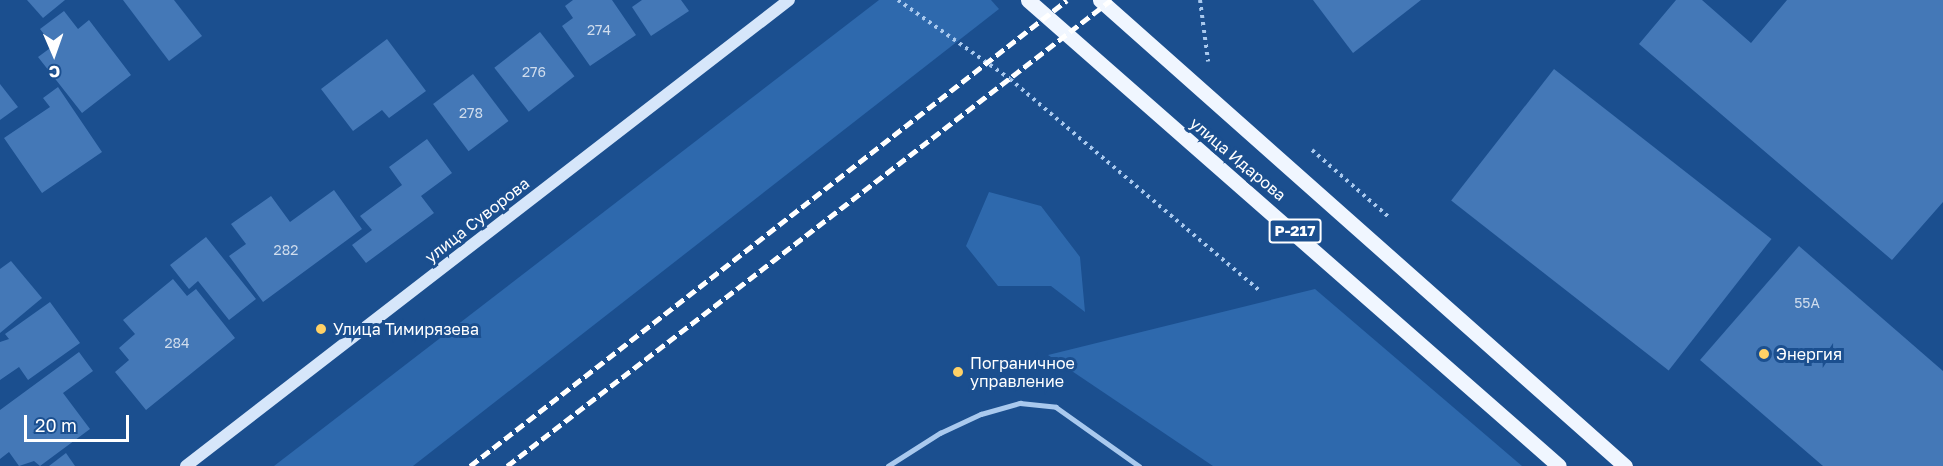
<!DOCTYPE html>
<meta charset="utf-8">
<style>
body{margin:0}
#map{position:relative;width:1943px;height:466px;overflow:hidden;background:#1b4f8f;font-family:"Golos Text",sans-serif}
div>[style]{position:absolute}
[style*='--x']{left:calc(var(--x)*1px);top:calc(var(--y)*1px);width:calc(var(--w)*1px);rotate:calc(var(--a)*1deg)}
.green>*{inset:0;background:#2e69ad}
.building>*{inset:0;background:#4478b7;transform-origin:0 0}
.path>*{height:4px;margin-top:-2px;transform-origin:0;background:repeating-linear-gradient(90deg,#a9c9ee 0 3px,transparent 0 7.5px)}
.lane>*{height:4.5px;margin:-2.25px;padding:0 2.25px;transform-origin:2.25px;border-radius:2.25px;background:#a9c9ee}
.secondary>*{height:12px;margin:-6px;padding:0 6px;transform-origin:6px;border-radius:6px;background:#d6e6fa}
.primary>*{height:15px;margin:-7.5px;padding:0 7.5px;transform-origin:7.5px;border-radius:7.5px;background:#f0f6ff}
.rail>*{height:4.5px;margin-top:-2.25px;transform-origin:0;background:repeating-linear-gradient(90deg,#fff 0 10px,transparent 0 14.5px)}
.dots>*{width:16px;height:16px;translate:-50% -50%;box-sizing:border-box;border:3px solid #1b4f8f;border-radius:50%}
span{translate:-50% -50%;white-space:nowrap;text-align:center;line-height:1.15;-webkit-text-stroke:6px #1b4f8f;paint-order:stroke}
.number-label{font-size:14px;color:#d0dded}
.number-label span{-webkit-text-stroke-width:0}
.shield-label span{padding:2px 4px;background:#1b4f8f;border:2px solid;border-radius:4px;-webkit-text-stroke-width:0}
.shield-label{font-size:15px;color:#fff;font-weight:700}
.street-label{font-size:16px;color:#fff}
.poi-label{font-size:16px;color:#fff}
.left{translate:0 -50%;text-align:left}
.north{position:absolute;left:24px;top:24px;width:60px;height:60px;-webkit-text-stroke:4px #1b4f8f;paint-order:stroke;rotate:178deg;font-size:16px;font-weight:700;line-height:24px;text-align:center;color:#fff}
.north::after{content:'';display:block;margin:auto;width:21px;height:27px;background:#fff;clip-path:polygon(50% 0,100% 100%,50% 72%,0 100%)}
.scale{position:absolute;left:24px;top:415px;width:105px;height:27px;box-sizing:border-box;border:3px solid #fff;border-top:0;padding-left:8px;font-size:18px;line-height:21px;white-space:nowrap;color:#fff;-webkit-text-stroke:4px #1b4f8f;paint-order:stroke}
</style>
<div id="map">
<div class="green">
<i style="clip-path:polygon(879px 0,991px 0,999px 9px,413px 466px,274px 466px)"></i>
<i style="clip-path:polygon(989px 192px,1041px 206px,1080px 257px,1085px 312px,1051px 286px,998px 286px,966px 246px)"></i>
<i style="clip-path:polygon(1315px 289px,1522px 466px,1213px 466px,1048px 355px)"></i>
</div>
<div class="building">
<i style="clip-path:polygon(27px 0,65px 0,43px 18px)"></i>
<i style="clip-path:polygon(123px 0,174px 0,202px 36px,169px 61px)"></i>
<i style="clip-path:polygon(573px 0,612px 0,636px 35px,590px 66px,562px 26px,573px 18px,565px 6px)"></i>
<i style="clip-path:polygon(642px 0,681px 0,689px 11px,651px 36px,632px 7px)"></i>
<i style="clip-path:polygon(1313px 0,1421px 0,1353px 53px)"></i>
<i style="clip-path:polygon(1676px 0,1702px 0,1751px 43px,1787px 0,1943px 0,1943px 202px,1892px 260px,1639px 44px)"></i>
<i style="clip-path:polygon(64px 11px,78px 29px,89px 20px,131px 75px,82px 113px,38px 57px,53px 46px,40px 29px)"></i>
<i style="left:540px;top:32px;width:56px;height:58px;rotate:52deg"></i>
<i style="clip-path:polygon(387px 39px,426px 91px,389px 118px,382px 110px,353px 131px,321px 89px)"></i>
<i style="left:1554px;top:69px;width:276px;height:167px;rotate:38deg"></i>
<i style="left:473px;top:74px;width:59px;height:50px;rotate:53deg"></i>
<i style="clip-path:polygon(0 84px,18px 107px,0 120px)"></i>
<i style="clip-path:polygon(58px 87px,102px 152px,42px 193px,4px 138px,50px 107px,43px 98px)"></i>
<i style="clip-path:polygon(427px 139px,452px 173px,421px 196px,434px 213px,366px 263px,352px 245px,372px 230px,360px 216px,402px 185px,389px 167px)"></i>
<i style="clip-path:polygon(334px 190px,362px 229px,263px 302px,229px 256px,246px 244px,231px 224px,271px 196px,290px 222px)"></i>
<i style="clip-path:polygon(206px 237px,256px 299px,229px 320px,198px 281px,189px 289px,170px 265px)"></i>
<i style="clip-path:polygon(1799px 246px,1943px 371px,1943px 466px,1823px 466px,1700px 360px)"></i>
<i style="clip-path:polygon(11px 261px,42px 298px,0 333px,0 269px)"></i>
<i style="clip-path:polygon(173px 279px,187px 296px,196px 289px,235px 338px,146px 410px,115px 372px,129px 360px,119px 348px,135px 334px,123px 320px)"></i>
<i style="clip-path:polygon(50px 302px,80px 343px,28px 380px,19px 367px,0 380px,0 342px,9px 339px,5px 334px)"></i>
<i style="clip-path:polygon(79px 352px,93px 371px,63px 393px,90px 429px,40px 466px,34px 461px,19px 466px,9px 452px,0 459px,0 410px)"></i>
<i style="clip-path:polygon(66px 453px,75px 466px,49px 466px)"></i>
</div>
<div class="path">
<i style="--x:898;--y:0;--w:137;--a:35.2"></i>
<i style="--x:1010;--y:79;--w:329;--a:40.3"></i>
<i style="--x:1200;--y:0;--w:62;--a:82.5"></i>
<i style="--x:1312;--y:150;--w:103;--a:41.1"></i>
</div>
<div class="lane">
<i style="--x:888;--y:466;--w:62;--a:-32.4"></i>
<i style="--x:940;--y:433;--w:45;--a:-24.9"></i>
<i style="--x:981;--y:414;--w:41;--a:-15.8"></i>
<i style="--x:1020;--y:403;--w:36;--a:6"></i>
<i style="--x:1056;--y:407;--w:102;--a:35.4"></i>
</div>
<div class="secondary">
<i style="--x:186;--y:466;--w:762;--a:-37.7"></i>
</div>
<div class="primary">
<i style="--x:1028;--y:0;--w:706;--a:41.27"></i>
<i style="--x:1100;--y:0;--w:702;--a:41.59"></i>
</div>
<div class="rail">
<i style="--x:470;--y:466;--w:757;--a:-37.97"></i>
<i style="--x:507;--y:466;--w:763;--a:-37.65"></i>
</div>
<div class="dots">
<i style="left:321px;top:329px;background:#ffd166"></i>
<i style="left:1764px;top:354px;background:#ffd166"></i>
<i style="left:958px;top:372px;background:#ffd166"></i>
</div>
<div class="number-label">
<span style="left:599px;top:30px">274</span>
<span style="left:534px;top:72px">276</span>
<span style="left:471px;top:113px">278</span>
<span style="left:286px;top:250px">282</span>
<span style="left:1807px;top:303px">55А</span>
<span style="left:177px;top:343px">284</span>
</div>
<div class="shield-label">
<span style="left:1295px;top:231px">Р-217</span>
</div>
<div class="street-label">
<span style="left:1238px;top:159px;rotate:40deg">улица Идарова</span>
<span style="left:477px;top:220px;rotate:-38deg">улица Суворова</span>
</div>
<div class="poi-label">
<span class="left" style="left:333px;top:329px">Улица Тимирязева</span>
<span class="left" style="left:1776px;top:354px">Энергия</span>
<span class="left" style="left:970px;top:372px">Пограничное<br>управление</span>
</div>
<div class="north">С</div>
<div class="scale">20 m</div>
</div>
